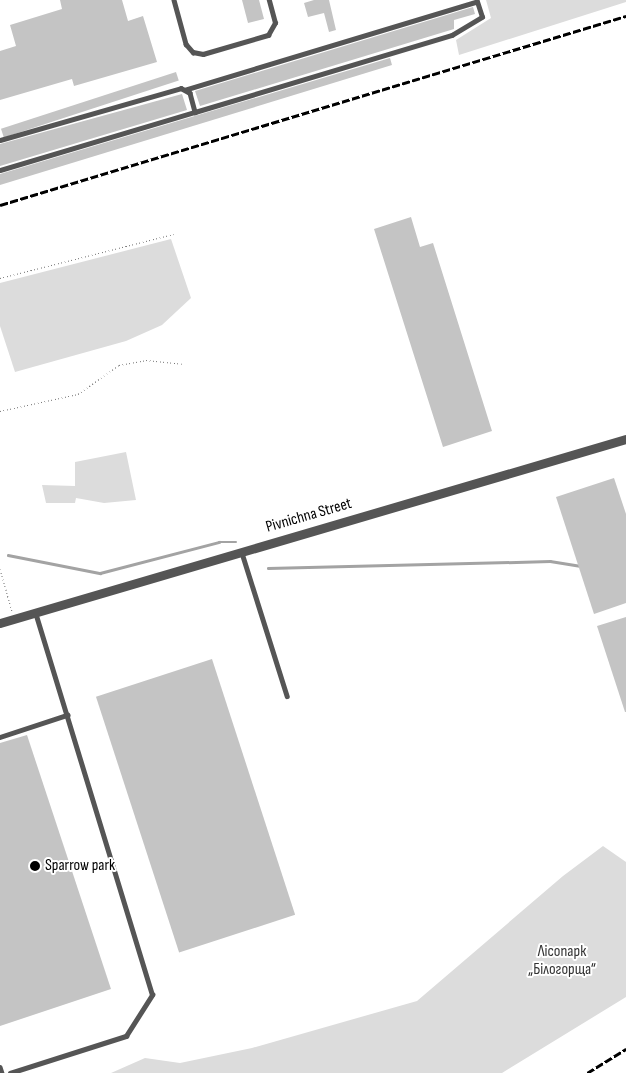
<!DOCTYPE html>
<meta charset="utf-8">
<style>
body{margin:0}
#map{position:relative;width:626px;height:1073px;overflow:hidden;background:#fff;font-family:"Sofia Sans Condensed",sans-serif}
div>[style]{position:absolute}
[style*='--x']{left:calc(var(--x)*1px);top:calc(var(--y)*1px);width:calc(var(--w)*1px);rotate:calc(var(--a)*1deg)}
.green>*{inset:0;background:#dcdcdc}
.stream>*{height:2.5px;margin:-1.25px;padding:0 1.25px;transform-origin:1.25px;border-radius:1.25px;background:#a3a3a3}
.building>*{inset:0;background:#c4c4c4;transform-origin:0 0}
.path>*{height:1px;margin-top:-0.5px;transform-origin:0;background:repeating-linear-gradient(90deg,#777 0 1px,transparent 0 3.5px)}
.lane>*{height:4.5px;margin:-2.25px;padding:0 2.25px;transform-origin:2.25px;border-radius:2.25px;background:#555}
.street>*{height:9px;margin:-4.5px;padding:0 4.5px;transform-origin:4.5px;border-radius:4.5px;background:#555}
.rail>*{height:2.5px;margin-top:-1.25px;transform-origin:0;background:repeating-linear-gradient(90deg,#000 0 8px,transparent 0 10.5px)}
.dots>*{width:14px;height:14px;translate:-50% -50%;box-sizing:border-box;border:2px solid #fff;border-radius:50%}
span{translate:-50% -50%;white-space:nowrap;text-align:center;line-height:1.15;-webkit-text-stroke:4px #fff;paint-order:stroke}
.street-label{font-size:16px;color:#000}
.poi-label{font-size:16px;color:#000}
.left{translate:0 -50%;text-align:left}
.park-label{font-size:16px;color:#333}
</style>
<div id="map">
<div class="green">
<i style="clip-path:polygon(486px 0,626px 0,626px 2px,459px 55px,456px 40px,491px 18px)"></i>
<i style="clip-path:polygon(171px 239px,191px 298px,162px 325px,126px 341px,15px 372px,0 326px,0 283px)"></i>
<i style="clip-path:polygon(126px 452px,136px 500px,104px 503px,76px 498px,75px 503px,46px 503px,42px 485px,75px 486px,75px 462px)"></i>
<i style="clip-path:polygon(603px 846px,626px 862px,626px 997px,502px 1073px,111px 1073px,145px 1058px,180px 1063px,252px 1048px,417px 1001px,563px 876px)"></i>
</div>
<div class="stream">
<i style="--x:8;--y:555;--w:94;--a:11.1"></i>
<i style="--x:100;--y:573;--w:123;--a:-14.6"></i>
<i style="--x:219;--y:542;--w:17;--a:0"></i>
<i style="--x:268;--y:568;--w:282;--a:-1.4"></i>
<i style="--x:550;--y:561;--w:31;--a:9"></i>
</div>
<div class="building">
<i style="clip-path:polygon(60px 0,122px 0,128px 21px,143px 16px,157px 62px,74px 86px,72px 79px,0 100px,0 51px,16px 46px,10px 25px,62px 9px)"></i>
<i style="clip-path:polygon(242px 0,259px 0,264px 19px,248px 23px)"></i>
<i style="clip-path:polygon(314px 0,329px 0,336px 30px,329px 32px,324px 13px,308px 17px,304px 3px)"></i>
<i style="clip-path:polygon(473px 7px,475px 14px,454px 20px,454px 29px,200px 106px,195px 91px)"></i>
<i style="clip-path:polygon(390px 58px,392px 65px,0 185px,0 174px)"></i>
<i style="left:176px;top:72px;width:9px;height:184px;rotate:72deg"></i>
<i style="clip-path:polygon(182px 94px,187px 110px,0 166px,0 144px)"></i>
<i style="clip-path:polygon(411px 217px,420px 247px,433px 243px,492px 431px,443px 447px,374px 229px)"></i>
<i style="clip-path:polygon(614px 478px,626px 514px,626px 603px,594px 614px,556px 497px)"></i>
<i style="clip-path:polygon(626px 617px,626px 712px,625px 712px,597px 626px)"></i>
<i style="left:212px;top:659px;width:269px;height:122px;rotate:72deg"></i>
<i style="clip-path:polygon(27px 735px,111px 989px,0 1026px,0 743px)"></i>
</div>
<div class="path">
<i style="--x:0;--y:278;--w:179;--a:-14.2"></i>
<i style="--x:0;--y:411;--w:80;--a:-12.3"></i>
<i style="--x:78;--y:394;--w:50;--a:-35.3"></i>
<i style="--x:119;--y:365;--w:27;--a:-10"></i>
<i style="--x:146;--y:360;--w:36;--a:6"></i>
<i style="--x:0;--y:569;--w:44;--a:74.1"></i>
</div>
<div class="lane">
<i style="--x:174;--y:0;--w:46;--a:74.7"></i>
<i style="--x:186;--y:44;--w:11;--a:49"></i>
<i style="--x:193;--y:52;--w:10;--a:11"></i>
<i style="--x:203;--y:54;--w:68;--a:-16.3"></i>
<i style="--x:268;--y:35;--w:14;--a:-60"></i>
<i style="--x:275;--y:23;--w:24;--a:-105"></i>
<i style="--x:0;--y:140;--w:188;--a:-16"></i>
<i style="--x:181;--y:88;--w:10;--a:29"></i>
<i style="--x:190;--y:93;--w:20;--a:75"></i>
<i style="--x:195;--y:112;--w:268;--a:-16.7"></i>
<i style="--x:452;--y:35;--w:35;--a:-31"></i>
<i style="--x:482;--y:17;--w:16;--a:-108"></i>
<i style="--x:477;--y:2;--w:304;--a:163.2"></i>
<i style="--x:0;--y:170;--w:203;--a:-16.6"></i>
<i style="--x:242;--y:553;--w:150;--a:72.5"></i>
<i style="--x:0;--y:737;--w:71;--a:-18.2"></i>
<i style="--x:0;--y:1067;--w:6;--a:72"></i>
<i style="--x:10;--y:1073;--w:122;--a:-17.7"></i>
<i style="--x:126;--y:1036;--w:49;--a:-57.6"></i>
<i style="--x:152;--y:995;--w:400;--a:-107"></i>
</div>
<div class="street">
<i style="--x:0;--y:623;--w:652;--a:-16.38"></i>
</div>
<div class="rail">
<i style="--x:0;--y:205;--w:654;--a:-16.8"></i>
<i style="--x:587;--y:1073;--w:46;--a:-31.6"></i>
</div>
<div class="dots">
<i style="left:35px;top:866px;background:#000"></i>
</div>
<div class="street-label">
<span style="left:309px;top:516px;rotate:-16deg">Pivnichna Street</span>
</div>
<div class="poi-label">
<span class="left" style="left:45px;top:866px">Sparrow park</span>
</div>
<div class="park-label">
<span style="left:562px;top:961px">Лісопарк<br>„Білогорща“</span>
</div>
</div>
